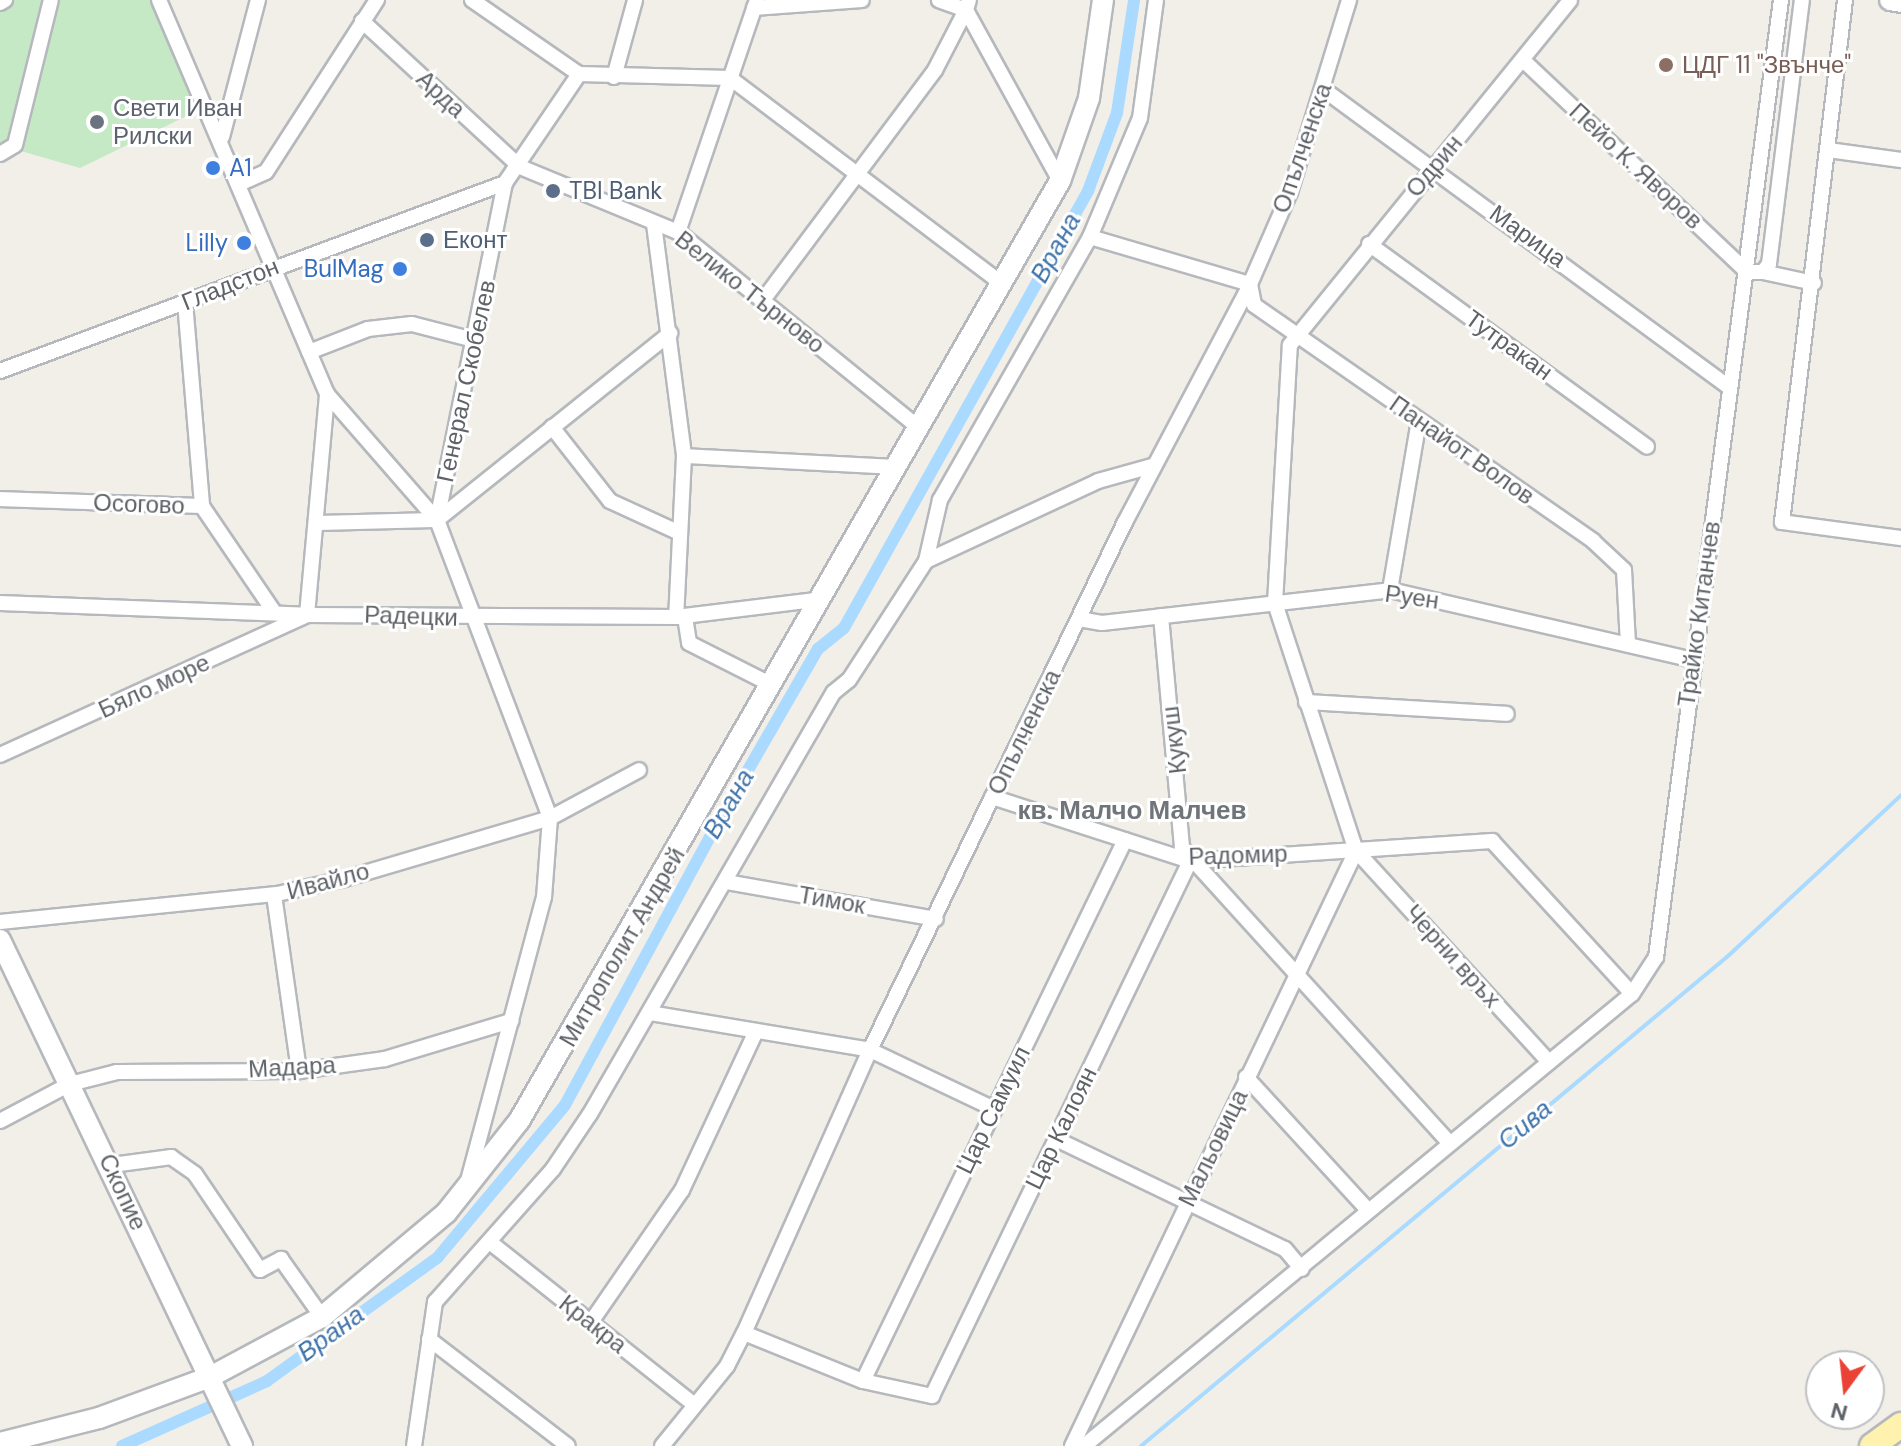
<!DOCTYPE html>
<meta charset="utf-8">
<style>
body{margin:0}
#map{position:relative;width:1901px;height:1446px;overflow:hidden;background:#f1efe8;font-family:"DM Sans",sans-serif}
div>[style]{position:absolute}
[style*='--x']{left:calc(var(--x)*1px);top:calc(var(--y)*1px);width:calc(var(--w)*1px);rotate:calc(var(--a)*1deg)}
.green>*{inset:0;background:#c5e8c5}
.stream>*{height:4px;margin:-2px;padding:0 2px;transform-origin:2px;border-radius:2px;background:#aadaff}
.canal>*{height:12px;margin:-6px;padding:0 6px;transform-origin:6px;border-radius:6px;background:#aadaff}
.roads{filter:drop-shadow(2px 0 #b5b8bc) drop-shadow(-2px 0 #b5b8bc) drop-shadow(0 2px #b5b8bc) drop-shadow(0 -2px #b5b8bc)}
.street>*{height:14px;margin:-7px;padding:0 7px;transform-origin:7px;border-radius:7px;background:#fff}
.secondary>*{height:20px;margin:-10px;padding:0 10px;transform-origin:10px;border-radius:10px;background:#fff}
.primary>*{height:24px;margin:-12px;padding:0 12px;transform-origin:12px;border-radius:12px;background:#fff2af}
.dots>*{width:22px;height:22px;translate:-50% -50%;box-sizing:border-box;border:4px solid #fff;border-radius:50%}
span{translate:-50% -50%;white-space:nowrap;text-align:center;line-height:1.15;-webkit-text-stroke:6px #fff;paint-order:stroke}
.education-label{font-size:24px;color:#785e54}
.left{translate:0 -50%;text-align:left}
.street-label{font-size:24px;color:#5f6368}
.worship-label{font-size:24px;color:#5b616d}
.shop-label{font-size:24px;color:#366cbe}
.right{translate:-100% -50%;text-align:right}
.service-label{font-size:24px;color:#4e5e75}
.water-label{font-size:26px;color:#4174aa;font-style:italic}
.neighbourhood-label{font-size:26px;color:#70757a;font-weight:700}
.north{position:absolute;left:1805px;top:1350px;width:80px;height:80px;box-sizing:border-box;background:#fff;border:2px solid #bfc1c3;border-radius:50%;rotate:195deg;font-size:22px;font-weight:700;line-height:32px;text-align:center;color:#5f6368}
.north::after{content:'';display:block;margin:auto;width:28px;height:36px;background:#ea4335;clip-path:polygon(50% 0,100% 100%,50% 72%,0 100%)}
</style>
<div id="map">
<div class="green">
<i style="clip-path:polygon(0 0,163px 0,211px 104px,80px 168px,0 145px)"></i>
</div>
<div class="stream">
<i style="--x:1141;--y:1446;--w:765;--a:-39.85"></i>
<i style="--x:1728;--y:956;--w:236;--a:-42.9"></i>
</div>
<div class="canal">
<i style="--x:122;--y:1446;--w:159;--a:-24.1"></i>
<i style="--x:267;--y:1381;--w:211;--a:-35.9"></i>
<i style="--x:438;--y:1257;--w:198;--a:-50.1"></i>
<i style="--x:565;--y:1105;--w:322;--a:-61.6"></i>
<i style="--x:718;--y:822;--w:200;--a:-60"></i>
<i style="--x:818;--y:649;--w:33;--a:-39"></i>
<i style="--x:844;--y:628;--w:501;--a:-60.82"></i>
<i style="--x:1088;--y:191;--w:83;--a:-69.6"></i>
<i style="--x:1117;--y:113;--w:114;--a:-81.4"></i>
</div>
<div class="roads">
<div class="street">
<i style="--x:159;--y:0;--w:428;--a:66.9"></i>
<i style="--x:327;--y:394;--w:167;--a:48.9"></i>
<i style="--x:437;--y:520;--w:319;--a:69.2"></i>
<i style="--x:550;--y:818;--w:79;--a:94.3"></i>
<i style="--x:544;--y:897;--w:293;--a:105"></i>
<i style="--x:472;--y:0;--w:130;--a:34.7"></i>
<i style="--x:579;--y:74;--w:151;--a:1.5"></i>
<i style="--x:730;--y:78;--w:341;--a:37.1"></i>
<i style="--x:969;--y:0;--w:10;--a:107"></i>
<i style="--x:966;--y:10;--w:195;--a:61.2"></i>
<i style="--x:1156;--y:0;--w:119;--a:97.7"></i>
<i style="--x:1140;--y:118;--w:129;--a:112.8"></i>
<i style="--x:1090;--y:237;--w:167;--a:16.4"></i>
<i style="--x:1250;--y:284;--w:21;--a:79"></i>
<i style="--x:1254;--y:305;--w:413;--a:34.8"></i>
<i style="--x:1593;--y:541;--w:42;--a:43.1"></i>
<i style="--x:1624;--y:570;--w:73;--a:86.9"></i>
<i style="--x:1845;--y:0;--w:526;--a:96.88"></i>
<i style="--x:1782;--y:522;--w:120;--a:7.7"></i>
<i style="--x:0;--y:3;--w:6;--a:-31"></i>
<i style="--x:754;--y:8;--w:108;--a:-4.2"></i>
<i style="--x:362;--y:21;--w:215;--a:42.7"></i>
<i style="--x:520;--y:167;--w:171;--a:22.4"></i>
<i style="--x:678;--y:232;--w:309;--a:39.1"></i>
<i style="--x:1524;--y:61;--w:307;--a:43.4"></i>
<i style="--x:614;--y:77;--w:80;--a:-74.7"></i>
<i style="--x:1323;--y:89;--w:505;--a:36.3"></i>
<i style="--x:222;--y:137;--w:142;--a:-75.3"></i>
<i style="--x:1828;--y:150;--w:74;--a:7.8"></i>
<i style="--x:0;--y:154;--w:17;--a:-31"></i>
<i style="--x:15;--y:145;--w:149;--a:-76.1"></i>
<i style="--x:241;--y:183;--w:27;--a:-24"></i>
<i style="--x:266;--y:172;--w:205;--a:-57.2"></i>
<i style="--x:654;--y:224;--w:234;--a:82.6"></i>
<i style="--x:684;--y:456;--w:161;--a:92.8"></i>
<i style="--x:678;--y:232;--w:245;--a:-71.2"></i>
<i style="--x:1369;--y:244;--w:344;--a:36.1"></i>
<i style="--x:1747;--y:272;--w:16;--a:0"></i>
<i style="--x:1763;--y:272;--w:10;--a:-53"></i>
<i style="--x:1769;--y:264;--w:266;--a:-82.9"></i>
<i style="--x:1763;--y:272;--w:52;--a:12.2"></i>
<i style="--x:763;--y:300;--w:287;--a:-53.2"></i>
<i style="--x:935;--y:70;--w:68;--a:-62.7"></i>
<i style="--x:966;--y:10;--w:29;--a:-160"></i>
<i style="--x:185;--y:302;--w:205;--a:85.2"></i>
<i style="--x:309;--y:352;--w:63;--a:-21.3"></i>
<i style="--x:368;--y:329;--w:44;--a:-6.5"></i>
<i style="--x:412;--y:324;--w:64;--a:14.5"></i>
<i style="--x:0;--y:371;--w:539;--a:-20.42"></i>
<i style="--x:552;--y:427;--w:94;--a:51.9"></i>
<i style="--x:610;--y:501;--w:77;--a:24.6"></i>
<i style="--x:684;--y:456;--w:210;--a:3"></i>
<i style="--x:0;--y:499;--w:202;--a:2"></i>
<i style="--x:202;--y:506;--w:125;--a:55.8"></i>
<i style="--x:437;--y:520;--w:344;--a:-78.6"></i>
<i style="--x:505;--y:183;--w:132;--a:-55.8"></i>
<i style="--x:316;--y:523;--w:121;--a:-1.4"></i>
<i style="--x:437;--y:520;--w:299;--a:-38.7"></i>
<i style="--x:926;--y:561;--w:190;--a:-24.9"></i>
<i style="--x:1098;--y:481;--w:56;--a:-15.5"></i>
<i style="--x:1390;--y:590;--w:172;--a:-80.3"></i>
<i style="--x:0;--y:603;--w:307;--a:2.2"></i>
<i style="--x:307;--y:615;--w:369;--a:0.3"></i>
<i style="--x:676;--y:617;--w:147;--a:-7"></i>
<i style="--x:1161;--y:616;--w:233;--a:84.8"></i>
<i style="--x:1182;--y:848;--w:397;--a:47.8"></i>
<i style="--x:685;--y:617;--w:26;--a:81"></i>
<i style="--x:689;--y:643;--w:93;--a:26.8"></i>
<i style="--x:1079;--y:619;--w:23;--a:10"></i>
<i style="--x:1102;--y:623;--w:290;--a:-6.5"></i>
<i style="--x:1390;--y:590;--w:311;--a:13"></i>
<i style="--x:1306;--y:702;--w:201;--a:3.4"></i>
<i style="--x:0;--y:755;--w:337;--a:-24.5"></i>
<i style="--x:307;--y:615;--w:222;--a:-84.8"></i>
<i style="--x:992;--y:797;--w:208;--a:17.9"></i>
<i style="--x:1190;--y:861;--w:303;--a:-3.8"></i>
<i style="--x:1492;--y:841;--w:207;--a:47.5"></i>
<i style="--x:727;--y:882;--w:212;--a:10"></i>
<i style="--x:274;--y:895;--w:178;--a:81.9"></i>
<i style="--x:0;--y:922;--w:278;--a:-5.8"></i>
<i style="--x:277;--y:894;--w:69;--a:-12.6"></i>
<i style="--x:344;--y:879;--w:215;--a:-16.5"></i>
<i style="--x:550;--y:818;--w:101;--a:-28.3"></i>
<i style="--x:650;--y:1013;--w:223;--a:9.5"></i>
<i style="--x:870;--y:1050;--w:137;--a:25.4"></i>
<i style="--x:1549;--y:1062;--w:286;--a:-132.4"></i>
<i style="--x:1356;--y:851;--w:261;--a:-108.1"></i>
<i style="--x:1275;--y:603;--w:258;--a:-86.7"></i>
<i style="--x:1290;--y:345;--w:444;--a:-50.9"></i>
<i style="--x:1246;--y:1077;--w:180;--a:47.5"></i>
<i style="--x:0;--y:1121;--w:79;--a:-27.9"></i>
<i style="--x:70;--y:1084;--w:49;--a:-14.3"></i>
<i style="--x:117;--y:1072;--w:182;--a:-0.3"></i>
<i style="--x:299;--y:1071;--w:87;--a:-7.9"></i>
<i style="--x:385;--y:1059;--w:132;--a:-16.8"></i>
<i style="--x:1056;--y:1139;--w:254;--a:25.7"></i>
<i style="--x:1285;--y:1249;--w:26;--a:50"></i>
<i style="--x:112;--y:1165;--w:60;--a:-7.7"></i>
<i style="--x:171;--y:1157;--w:29;--a:35"></i>
<i style="--x:195;--y:1174;--w:116;--a:55.9"></i>
<i style="--x:260;--y:1270;--w:24;--a:-28"></i>
<i style="--x:281;--y:1259;--w:71;--a:54.7"></i>
<i style="--x:491;--y:1243;--w:260;--a:38.5"></i>
<i style="--x:591;--y:1322;--w:160;--a:-55.4"></i>
<i style="--x:682;--y:1190;--w:175;--a:-65"></i>
<i style="--x:744;--y:1333;--w:128;--a:22"></i>
<i style="--x:863;--y:1381;--w:71;--a:12.3"></i>
<i style="--x:932;--y:1396;--w:594;--a:-64.25"></i>
<i style="--x:429;--y:1339;--w:175;--a:37.6"></i>
<i style="--x:863;--y:1381;--w:601;--a:-64.16"></i>
<i style="--x:414;--y:1446;--w:146;--a:-81.7"></i>
<i style="--x:435;--y:1302;--w:178;--a:-48.4"></i>
<i style="--x:553;--y:1169;--w:66;--a:-56.1"></i>
<i style="--x:590;--y:1114;--w:487;--a:-60"></i>
<i style="--x:834;--y:692;--w:19;--a:-39"></i>
<i style="--x:849;--y:680;--w:142;--a:-57.1"></i>
<i style="--x:926;--y:561;--w:63;--a:-77.1"></i>
<i style="--x:940;--y:500;--w:303;--a:-60.3"></i>
<i style="--x:662;--y:1446;--w:103;--a:-50.9"></i>
<i style="--x:727;--y:1366;--w:37;--a:-63"></i>
<i style="--x:744;--y:1333;--w:310;--a:-66"></i>
<i style="--x:870;--y:1050;--w:586;--a:-64.22"></i>
<i style="--x:1125;--y:522;--w:261;--a:-62.2"></i>
<i style="--x:1247;--y:291;--w:108;--a:-66.5"></i>
<i style="--x:1290;--y:192;--w:201;--a:-72.9"></i>
<i style="--x:1072;--y:1446;--w:659;--a:-64.48"></i>
<i style="--x:1084;--y:1446;--w:710;--a:-39.52"></i>
<i style="--x:1632;--y:994;--w:44;--a:-57"></i>
<i style="--x:1656;--y:957;--w:965;--a:-82.56"></i>
</div>
<div class="secondary">
<i style="--x:1890;--y:0;--w:11;--a:10"></i>
<i style="--x:0;--y:940;--w:561;--a:64.44"></i>
<i style="--x:0;--y:1443;--w:102;--a:-14.2"></i>
<i style="--x:99;--y:1418;--w:118;--a:-20.3"></i>
<i style="--x:210;--y:1377;--w:127;--a:-28.2"></i>
<i style="--x:322;--y:1317;--w:162;--a:-40"></i>
<i style="--x:446;--y:1213;--w:117;--a:-51.6"></i>
<i style="--x:519;--y:1121;--w:1085;--a:-60.08"></i>
<i style="--x:1060;--y:181;--w:88;--a:-70.7"></i>
<i style="--x:1089;--y:98;--w:99;--a:-81.9"></i>
</div>
<div class="primary">
<i style="--x:1872;--y:1446;--w:36;--a:-36"></i>
</div>
</div>
<div class="dots">
<i style="left:1666px;top:65px;background:#8d6e63"></i>
<i style="left:97px;top:122px;background:#6b7280"></i>
<i style="left:213px;top:168px;background:#3f7fe0"></i>
<i style="left:553px;top:191px;background:#5c6f8a"></i>
<i style="left:427px;top:240px;background:#5c6f8a"></i>
<i style="left:244px;top:243px;background:#3f7fe0"></i>
<i style="left:400px;top:269px;background:#3f7fe0"></i>
</div>
<div class="education-label">
<span class="left" style="left:1682px;top:65px">ЦДГ 11 "Звънче"</span>
</div>
<div class="street-label">
<span style="left:441px;top:94px;rotate:43deg">Арда</span>
<span style="left:1302px;top:148px;rotate:-71deg">Опълченска</span>
<span style="left:1434px;top:166px;rotate:-50deg">Одрин</span>
<span style="left:1636px;top:166px;rotate:43deg">Пейо К. Яворов</span>
<span style="left:1528px;top:236px;rotate:36deg">Марица</span>
<span style="left:230px;top:284px;rotate:-22deg">Гладстон</span>
<span style="left:750px;top:292px;rotate:38deg">Велико Търново</span>
<span style="left:1509px;top:345px;rotate:36deg">Тутракан</span>
<span style="left:466px;top:381px;rotate:-78deg">Генерал Скобелев</span>
<span style="left:1462px;top:450px;rotate:35deg">Панайот Волов</span>
<span style="left:139px;top:504px;rotate:2deg">Осогово</span>
<span style="left:1412px;top:597px;rotate:8deg">Руен</span>
<span style="left:1699px;top:614px;rotate:-82deg">Трайко Китанчев</span>
<span style="left:411px;top:616px;rotate:2deg">Радецки</span>
<span style="left:154px;top:686px;rotate:-25deg">Бяло море</span>
<span style="left:1024px;top:732px;rotate:-64deg">Опълченска</span>
<span style="left:1174px;top:740px;rotate:-97deg">Кукуш</span>
<span style="left:1238px;top:855px;rotate:-2deg">Радомир</span>
<span style="left:328px;top:881px;rotate:-15deg">Ивайло</span>
<span style="left:832px;top:900px;rotate:10deg">Тимок</span>
<span style="left:622px;top:947px;rotate:-60deg">Митрополит Андрей</span>
<span style="left:1453px;top:956px;rotate:48deg">Черни връх</span>
<span style="left:292px;top:1067px;rotate:-3deg">Мадара</span>
<span style="left:993px;top:1110px;rotate:-64deg">Цар Самуил</span>
<span style="left:1061px;top:1128px;rotate:-64deg">Цар Калоян</span>
<span style="left:1213px;top:1148px;rotate:-64deg">Мальовица</span>
<span style="left:123px;top:1192px;rotate:65deg">Скопие</span>
<span style="left:593px;top:1324px;rotate:38deg">Кракра</span>
</div>
<div class="worship-label">
<span class="left" style="left:113px;top:122px">Свети Иван<br>Рилски</span>
</div>
<div class="shop-label">
<span class="left" style="left:229px;top:168px">A1</span>
<span class="right" style="left:228px;top:243px">Lilly</span>
<span class="right" style="left:384px;top:269px">BulMag</span>
</div>
<div class="service-label">
<span class="left" style="left:569px;top:191px">TBI Bank</span>
<span class="left" style="left:443px;top:240px">Еконт</span>
</div>
<div class="water-label">
<span style="left:1056px;top:248px;rotate:-61deg">Врана</span>
<span style="left:729px;top:804px;rotate:-60deg">Врана</span>
<span style="left:1525px;top:1125px;rotate:-40deg">Сива</span>
<span style="left:331px;top:1334px;rotate:-36deg">Врана</span>
</div>
<div class="neighbourhood-label">
<span style="left:1132px;top:811px">кв. Малчо Малчев</span>
</div>
<div class="north">N</div>
</div>
